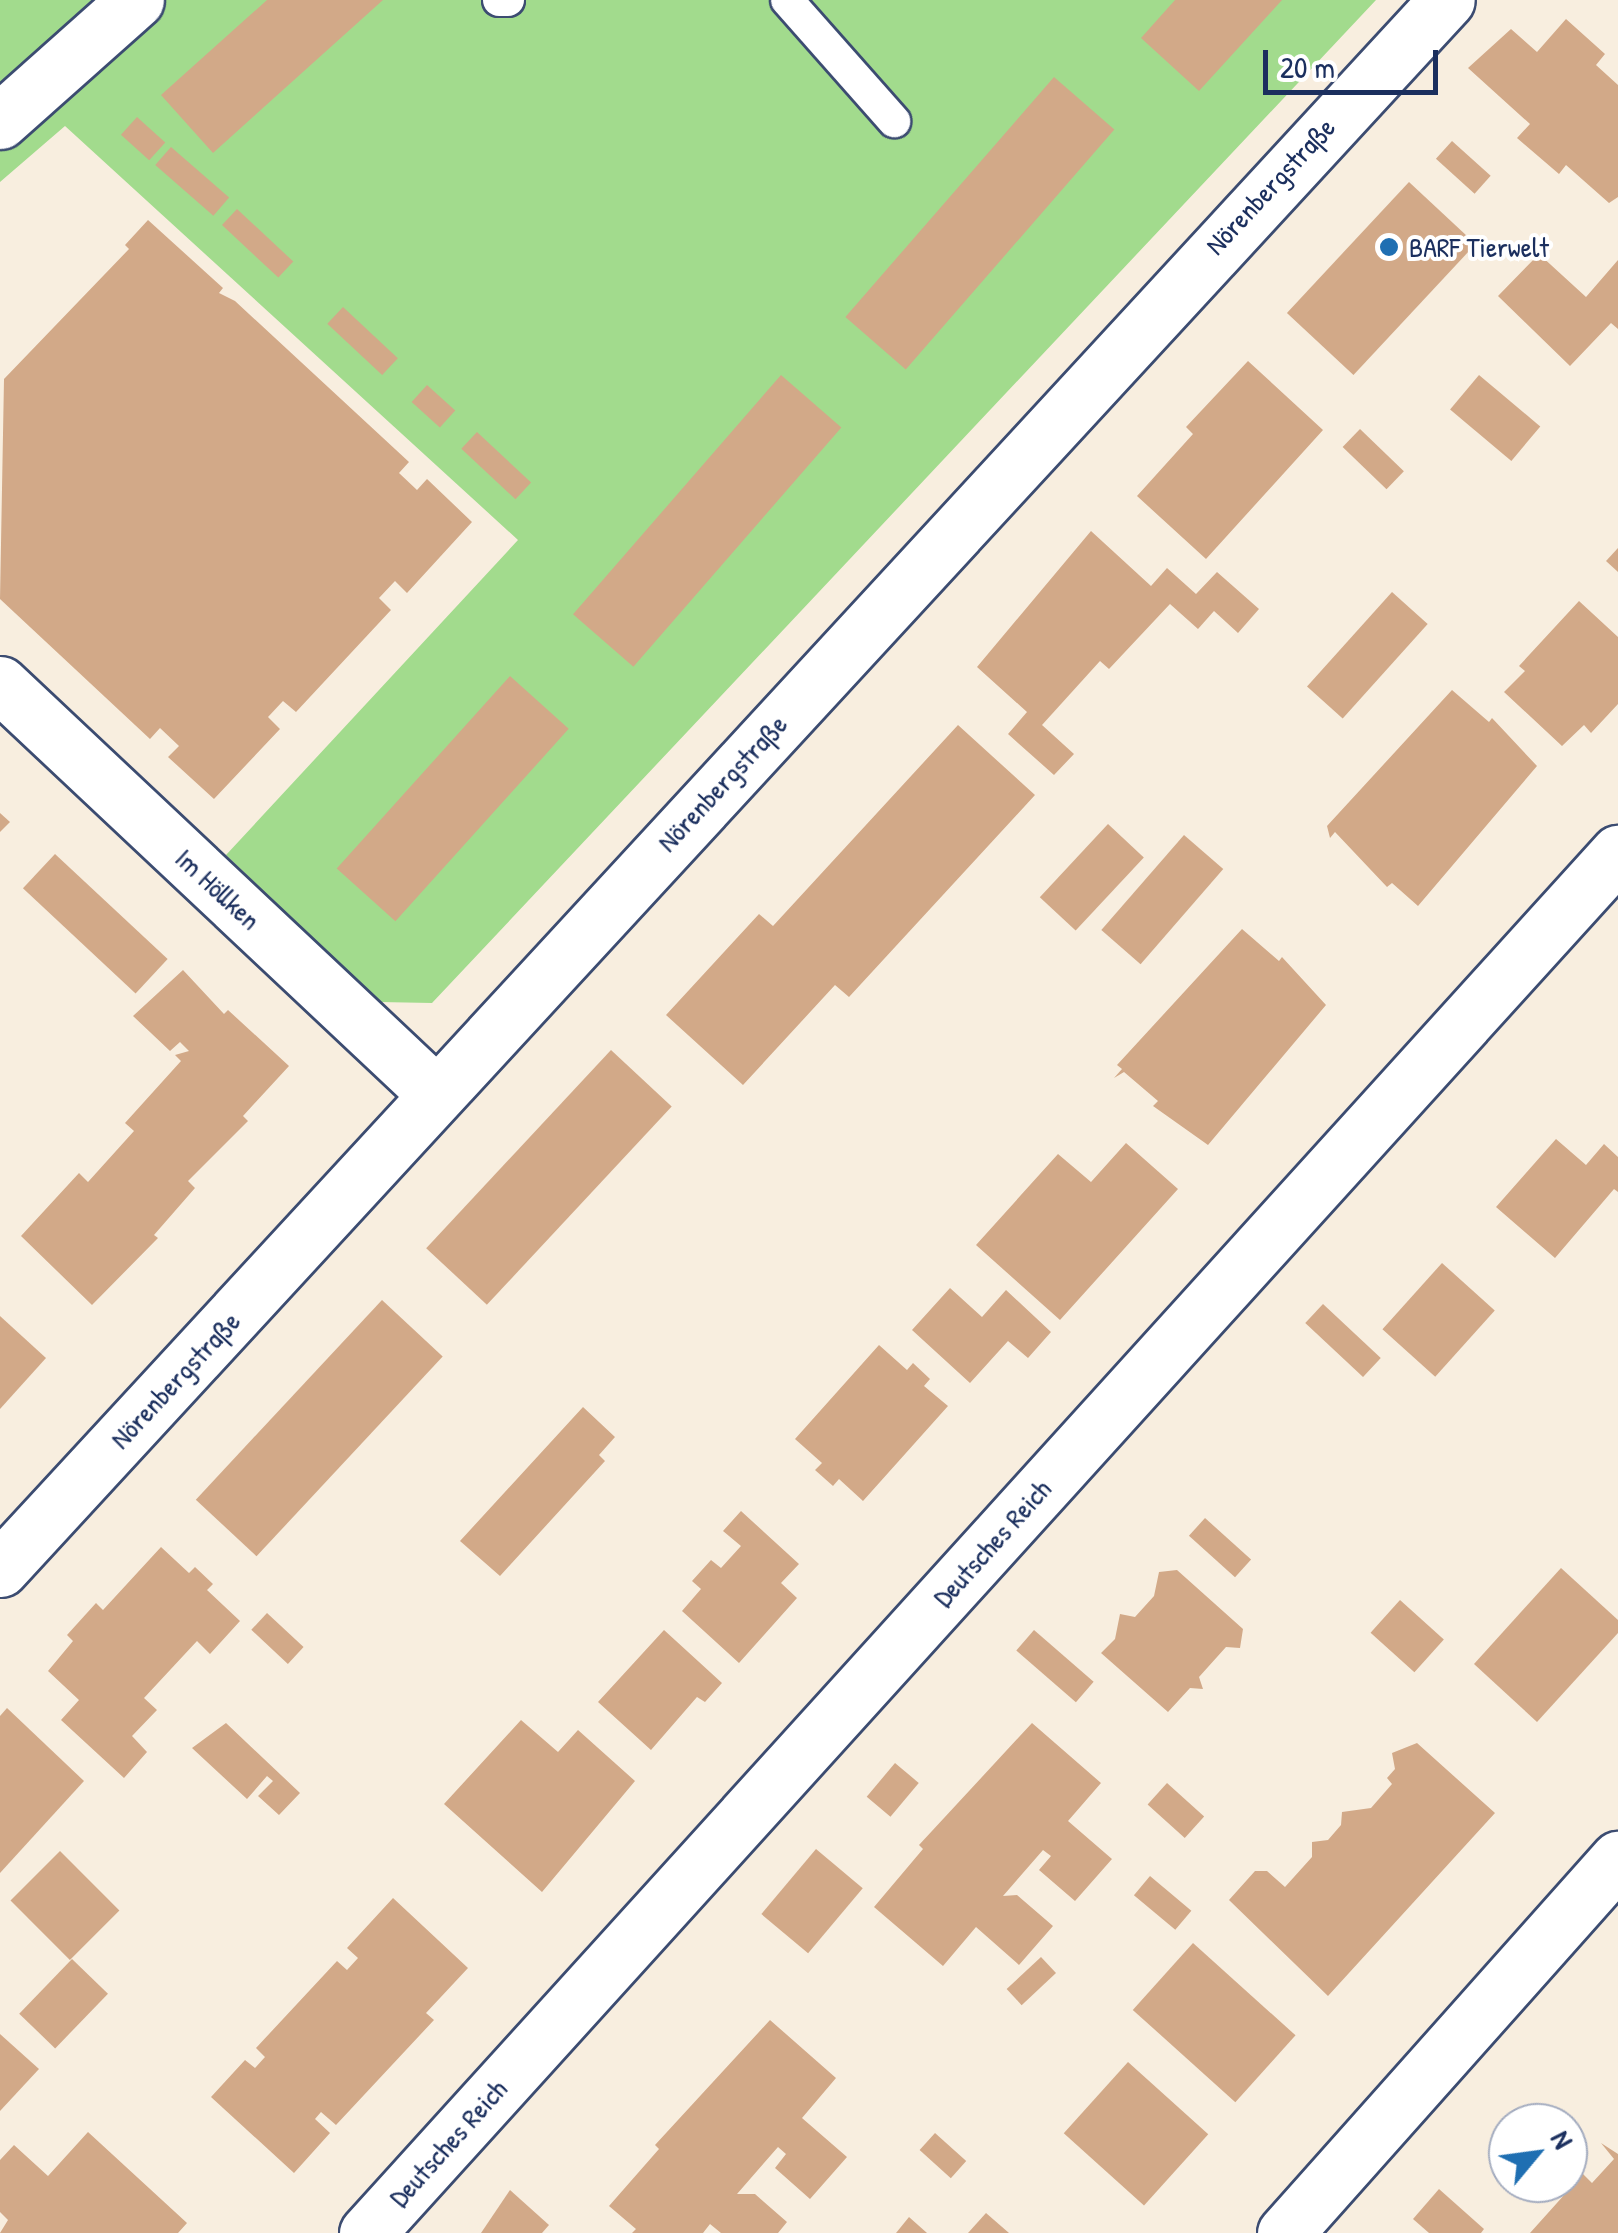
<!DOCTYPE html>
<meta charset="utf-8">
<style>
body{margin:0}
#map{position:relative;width:1618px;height:2233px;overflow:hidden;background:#f8eedf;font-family:"Patrick Hand",sans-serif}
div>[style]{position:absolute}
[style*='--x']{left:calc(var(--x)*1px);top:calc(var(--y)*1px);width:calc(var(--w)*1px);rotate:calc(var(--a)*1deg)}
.green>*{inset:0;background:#a2db8d}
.building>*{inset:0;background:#d2a988;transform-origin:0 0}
.roads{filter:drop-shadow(2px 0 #3c4c71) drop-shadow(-2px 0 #3c4c71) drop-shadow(0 2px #3c4c71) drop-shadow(0 -2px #3c4c71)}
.lane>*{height:32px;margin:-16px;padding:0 16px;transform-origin:16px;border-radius:16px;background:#fff}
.street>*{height:55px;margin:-27.5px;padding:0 27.5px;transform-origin:27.5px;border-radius:27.5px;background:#fff}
.dots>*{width:28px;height:28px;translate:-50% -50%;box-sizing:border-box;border:5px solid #fff;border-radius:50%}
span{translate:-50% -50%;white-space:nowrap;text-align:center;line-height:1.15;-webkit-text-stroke:8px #fff;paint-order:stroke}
.street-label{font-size:28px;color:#1b2f5e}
.poi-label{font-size:28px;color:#1b2f5e}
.left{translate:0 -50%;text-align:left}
.north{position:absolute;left:1488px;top:2103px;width:100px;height:100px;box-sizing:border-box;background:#fff;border:2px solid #a4acbf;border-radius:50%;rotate:61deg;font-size:28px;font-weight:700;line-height:40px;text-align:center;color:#1b2f5e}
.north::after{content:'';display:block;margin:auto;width:35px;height:45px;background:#1f6fb2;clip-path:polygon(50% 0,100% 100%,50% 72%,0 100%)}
.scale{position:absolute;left:1263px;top:50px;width:175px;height:45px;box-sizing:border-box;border:5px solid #1b2f5e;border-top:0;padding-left:12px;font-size:30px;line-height:35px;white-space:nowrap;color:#1b2f5e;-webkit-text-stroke:8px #fff;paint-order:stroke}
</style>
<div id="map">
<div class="green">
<i style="clip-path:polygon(0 0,1376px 0,432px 1003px,379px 1002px,226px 855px,518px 540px,65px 126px,0 182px)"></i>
</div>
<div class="building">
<i style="clip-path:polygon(267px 0,383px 0,213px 153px,161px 95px)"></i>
<i style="clip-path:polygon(1175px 0,1282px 0,1199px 91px,1141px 38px)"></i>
<i style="clip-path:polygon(1566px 19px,1605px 54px,1596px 65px,1618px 85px,1618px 197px,1609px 203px,1566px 165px,1559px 174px,1517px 138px,1530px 124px,1468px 68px,1511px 29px,1537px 52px)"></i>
<i style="left:1054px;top:77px;width:80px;height:318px;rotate:41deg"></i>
<i style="left:137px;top:117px;width:38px;height:24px;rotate:42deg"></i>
<i style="left:1452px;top:141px;width:52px;height:24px;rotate:42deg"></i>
<i style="left:171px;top:147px;width:77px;height:24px;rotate:41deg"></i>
<i style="left:1409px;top:182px;width:91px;height:179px;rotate:43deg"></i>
<i style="left:237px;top:209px;width:77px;height:22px;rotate:43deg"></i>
<i style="clip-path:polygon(148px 220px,223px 288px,219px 293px,235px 301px,409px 462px,399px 473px,417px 490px,427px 479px,472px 522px,407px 593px,395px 581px,379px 598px,391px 610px,296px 712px,283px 701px,268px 717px,280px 729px,214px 799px,168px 757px,179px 746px,160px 728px,150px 739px,0 599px,4px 379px,129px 249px,125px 245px)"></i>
<i style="clip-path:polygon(1539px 254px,1586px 297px,1618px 260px,1618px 329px,1611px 323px,1570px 366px,1498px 296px)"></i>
<i style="left:343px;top:307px;width:75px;height:23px;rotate:43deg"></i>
<i style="clip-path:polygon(1248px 361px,1323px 430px,1206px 559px,1137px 496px,1193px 434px,1186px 427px)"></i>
<i style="left:781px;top:375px;width:80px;height:317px;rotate:41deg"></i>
<i style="left:1479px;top:375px;width:80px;height:45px;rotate:40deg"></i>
<i style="left:427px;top:385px;width:38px;height:23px;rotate:42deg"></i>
<i style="left:1360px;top:429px;width:61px;height:25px;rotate:44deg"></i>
<i style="left:477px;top:432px;width:74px;height:23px;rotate:43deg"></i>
<i style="clip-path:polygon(1091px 531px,1151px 586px,1167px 568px,1196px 594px,1217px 572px,1259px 609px,1238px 633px,1214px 611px,1198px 629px,1170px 604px,1109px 669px,1100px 661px,1042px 725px,1074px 754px,1054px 775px,1008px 734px,1027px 712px,977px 667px)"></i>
<i style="clip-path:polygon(1618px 548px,1618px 572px,1606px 561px)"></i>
<i style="left:1392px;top:592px;width:48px;height:127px;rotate:42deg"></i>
<i style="clip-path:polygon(1579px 601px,1618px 637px,1618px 704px,1591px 733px,1584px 725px,1562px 746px,1504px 692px,1525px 671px,1519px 666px)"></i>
<i style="left:510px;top:676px;width:79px;height:259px;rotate:42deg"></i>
<i style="clip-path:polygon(1452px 690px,1489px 722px,1492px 718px,1537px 766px,1418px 906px,1392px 883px,1387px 887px,1335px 832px,1330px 838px,1327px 826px)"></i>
<i style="clip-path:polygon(958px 725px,1035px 795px,849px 997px,835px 985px,743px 1085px,666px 1015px,759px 914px,773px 926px)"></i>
<i style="clip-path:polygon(0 813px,10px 822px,0 832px)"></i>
<i style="left:1108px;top:824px;width:49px;height:100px;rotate:43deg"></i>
<i style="left:1184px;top:835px;width:52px;height:126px;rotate:41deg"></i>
<i style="left:55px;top:854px;width:154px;height:47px;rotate:43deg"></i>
<i style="clip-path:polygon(1242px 929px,1279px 961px,1282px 957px,1326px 1005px,1208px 1145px,1153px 1106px,1158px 1101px,1124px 1072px,1114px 1078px,1122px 1069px,1117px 1065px)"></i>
<i style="clip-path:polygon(183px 970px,224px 1014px,228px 1010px,289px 1066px,243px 1116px,248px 1121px,188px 1181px,195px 1188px,154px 1235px,158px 1238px,92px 1305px,21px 1236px,79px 1173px,88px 1182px,134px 1131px,125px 1123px,181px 1061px,175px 1055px,189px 1051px,180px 1042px,170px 1051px,133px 1016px)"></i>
<i style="left:611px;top:1050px;width:83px;height:271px;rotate:43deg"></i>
<i style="clip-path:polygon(1556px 1139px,1586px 1165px,1604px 1144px,1618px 1157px,1618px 1192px,1614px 1189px,1555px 1258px,1496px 1207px)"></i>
<i style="clip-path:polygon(1126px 1143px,1178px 1189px,1060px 1320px,976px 1245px,1058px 1154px,1091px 1182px)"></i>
<i style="left:1442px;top:1263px;width:71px;height:89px;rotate:42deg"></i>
<i style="clip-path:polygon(950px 1288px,982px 1317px,1006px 1290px,1051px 1332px,1028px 1358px,1008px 1341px,970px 1383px,912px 1330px)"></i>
<i style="left:382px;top:1300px;width:83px;height:273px;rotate:43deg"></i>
<i style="left:1323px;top:1304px;width:79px;height:26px;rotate:43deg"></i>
<i style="clip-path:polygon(0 1316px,46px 1358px,0 1409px)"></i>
<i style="clip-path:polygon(879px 1345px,907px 1370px,913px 1363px,930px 1379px,924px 1386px,948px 1406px,863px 1501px,839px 1479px,833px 1486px,815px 1470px,822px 1463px,795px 1439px)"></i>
<i style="clip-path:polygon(583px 1407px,615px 1437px,599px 1455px,605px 1461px,500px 1576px,460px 1541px)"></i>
<i style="clip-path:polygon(741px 1511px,799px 1564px,781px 1583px,797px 1598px,739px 1663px,682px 1611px,701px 1589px,692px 1581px,711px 1560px,721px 1568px,741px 1546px,723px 1531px)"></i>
<i style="left:1205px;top:1518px;width:62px;height:24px;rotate:42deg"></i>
<i style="clip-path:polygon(161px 1547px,189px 1573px,195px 1567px,213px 1584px,207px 1590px,240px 1621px,210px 1654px,197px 1641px,144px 1698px,157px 1710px,132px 1736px,147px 1752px,124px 1778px,61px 1720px,79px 1700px,48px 1671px,73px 1641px,67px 1635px,96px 1603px,103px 1610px)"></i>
<i style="clip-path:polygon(1561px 1568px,1618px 1620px,1618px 1633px,1537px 1722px,1474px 1664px)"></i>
<i style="clip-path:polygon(1177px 1570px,1243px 1629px,1240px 1648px,1226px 1647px,1199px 1677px,1203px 1689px,1190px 1688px,1168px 1712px,1101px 1653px,1115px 1639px,1120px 1614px,1135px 1617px,1154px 1596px,1159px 1572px)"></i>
<i style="left:1400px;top:1600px;width:59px;height:44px;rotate:42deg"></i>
<i style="left:267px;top:1613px;width:50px;height:23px;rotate:43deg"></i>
<i style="clip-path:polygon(664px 1630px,722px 1683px,705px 1702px,697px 1697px,651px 1750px,598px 1702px)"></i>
<i style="left:1034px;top:1630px;width:79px;height:27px;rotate:41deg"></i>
<i style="clip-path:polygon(7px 1708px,84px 1781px,0 1873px,0 1716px)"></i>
<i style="clip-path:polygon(521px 1720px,558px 1752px,578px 1730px,635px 1781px,542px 1892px,444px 1804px)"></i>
<i style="clip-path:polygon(226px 1723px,300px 1793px,279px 1815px,258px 1796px,273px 1781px,267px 1776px,247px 1799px,192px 1748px)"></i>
<i style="clip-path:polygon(1032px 1723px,1101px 1783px,1068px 1821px,1112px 1859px,1075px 1901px,1039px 1870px,1051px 1856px,1043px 1850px,1003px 1896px,1017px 1895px,1053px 1926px,1019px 1965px,976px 1927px,943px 1966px,874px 1907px,923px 1849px,919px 1845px)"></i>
<i style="clip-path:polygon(1417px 1743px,1495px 1813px,1328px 1996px,1229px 1900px,1255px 1871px,1267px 1871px,1285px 1887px,1312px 1857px,1312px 1842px,1328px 1840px,1341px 1825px,1342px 1812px,1371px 1808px,1392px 1784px,1387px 1778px,1395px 1769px,1392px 1753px)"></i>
<i style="left:895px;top:1763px;width:31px;height:44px;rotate:40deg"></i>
<i style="left:1167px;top:1783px;width:50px;height:29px;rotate:42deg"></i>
<i style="left:816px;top:1849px;width:61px;height:85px;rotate:40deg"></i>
<i style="left:60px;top:1851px;width:84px;height:70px;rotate:45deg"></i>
<i style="left:1150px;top:1876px;width:54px;height:25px;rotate:40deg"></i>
<i style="clip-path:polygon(393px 1898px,468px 1968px,426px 2013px,434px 2020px,336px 2125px,321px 2112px,315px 2119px,330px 2133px,294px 2173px,211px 2097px,245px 2060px,255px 2068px,265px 2057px,256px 2048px,337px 1961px,347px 1970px,358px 1958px,347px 1948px)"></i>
<i style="left:1193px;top:1943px;width:138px;height:90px;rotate:42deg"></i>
<i style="left:1041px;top:1957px;width:22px;height:47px;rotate:47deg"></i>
<i style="left:72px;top:1959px;width:50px;height:76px;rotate:44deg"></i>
<i style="clip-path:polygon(770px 2020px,836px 2078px,802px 2118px,847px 2157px,810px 2199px,775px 2168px,786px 2154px,778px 2147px,737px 2194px,755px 2194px,787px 2222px,778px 2233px,721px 2233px,710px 2224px,703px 2233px,632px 2233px,636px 2229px,609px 2206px,659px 2149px,655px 2145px)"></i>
<i style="clip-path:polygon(0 2034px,39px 2069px,0 2111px)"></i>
<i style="left:1128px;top:2062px;width:108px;height:96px;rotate:42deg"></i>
<i style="clip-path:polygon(88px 2132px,187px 2223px,178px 2233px,0 2233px,8px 2220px,0 2212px,0 2160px,14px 2145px,48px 2176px)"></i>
<i style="left:935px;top:2133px;width:42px;height:23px;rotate:42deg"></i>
<i style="clip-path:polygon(1601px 2143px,1618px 2154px,1618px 2233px,1530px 2233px,1583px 2174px,1592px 2183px,1614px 2159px)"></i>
<i style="clip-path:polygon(1439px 2189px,1484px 2229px,1481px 2233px,1429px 2233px,1413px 2219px)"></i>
<i style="clip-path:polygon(510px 2190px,549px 2225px,542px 2233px,481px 2233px)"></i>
<i style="clip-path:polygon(986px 2213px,1009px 2233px,968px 2233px)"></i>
<i style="clip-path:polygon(909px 2217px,927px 2233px,896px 2233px)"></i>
</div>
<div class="roads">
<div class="lane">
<i style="--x:499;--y:0;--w:9;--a:0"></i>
<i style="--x:787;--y:0;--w:162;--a:48.5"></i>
</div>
<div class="street">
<i style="--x:0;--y:121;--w:182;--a:-41.7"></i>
<i style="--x:0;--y:684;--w:598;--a:43.24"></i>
<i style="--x:0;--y:1569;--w:2134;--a:-47.32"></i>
<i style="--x:367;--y:2233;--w:1863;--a:-47.81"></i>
<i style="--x:1285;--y:2233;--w:501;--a:-48.32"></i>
</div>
</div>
<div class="dots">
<i style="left:1389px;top:247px;background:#1f6fb2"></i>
</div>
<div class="street-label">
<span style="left:1270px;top:186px;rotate:-47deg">Nörenbergstraße</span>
<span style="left:722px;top:783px;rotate:-47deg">Nörenbergstraße</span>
<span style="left:218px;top:889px;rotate:43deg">Im Höllken</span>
<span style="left:175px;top:1380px;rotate:-47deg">Nörenbergstraße</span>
<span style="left:992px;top:1543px;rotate:-48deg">Deutsches Reich</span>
<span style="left:448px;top:2143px;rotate:-48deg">Deutsches Reich</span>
</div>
<div class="poi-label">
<span class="left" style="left:1409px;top:247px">BARF Tierwelt</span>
</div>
<div class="north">N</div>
<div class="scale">20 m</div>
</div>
